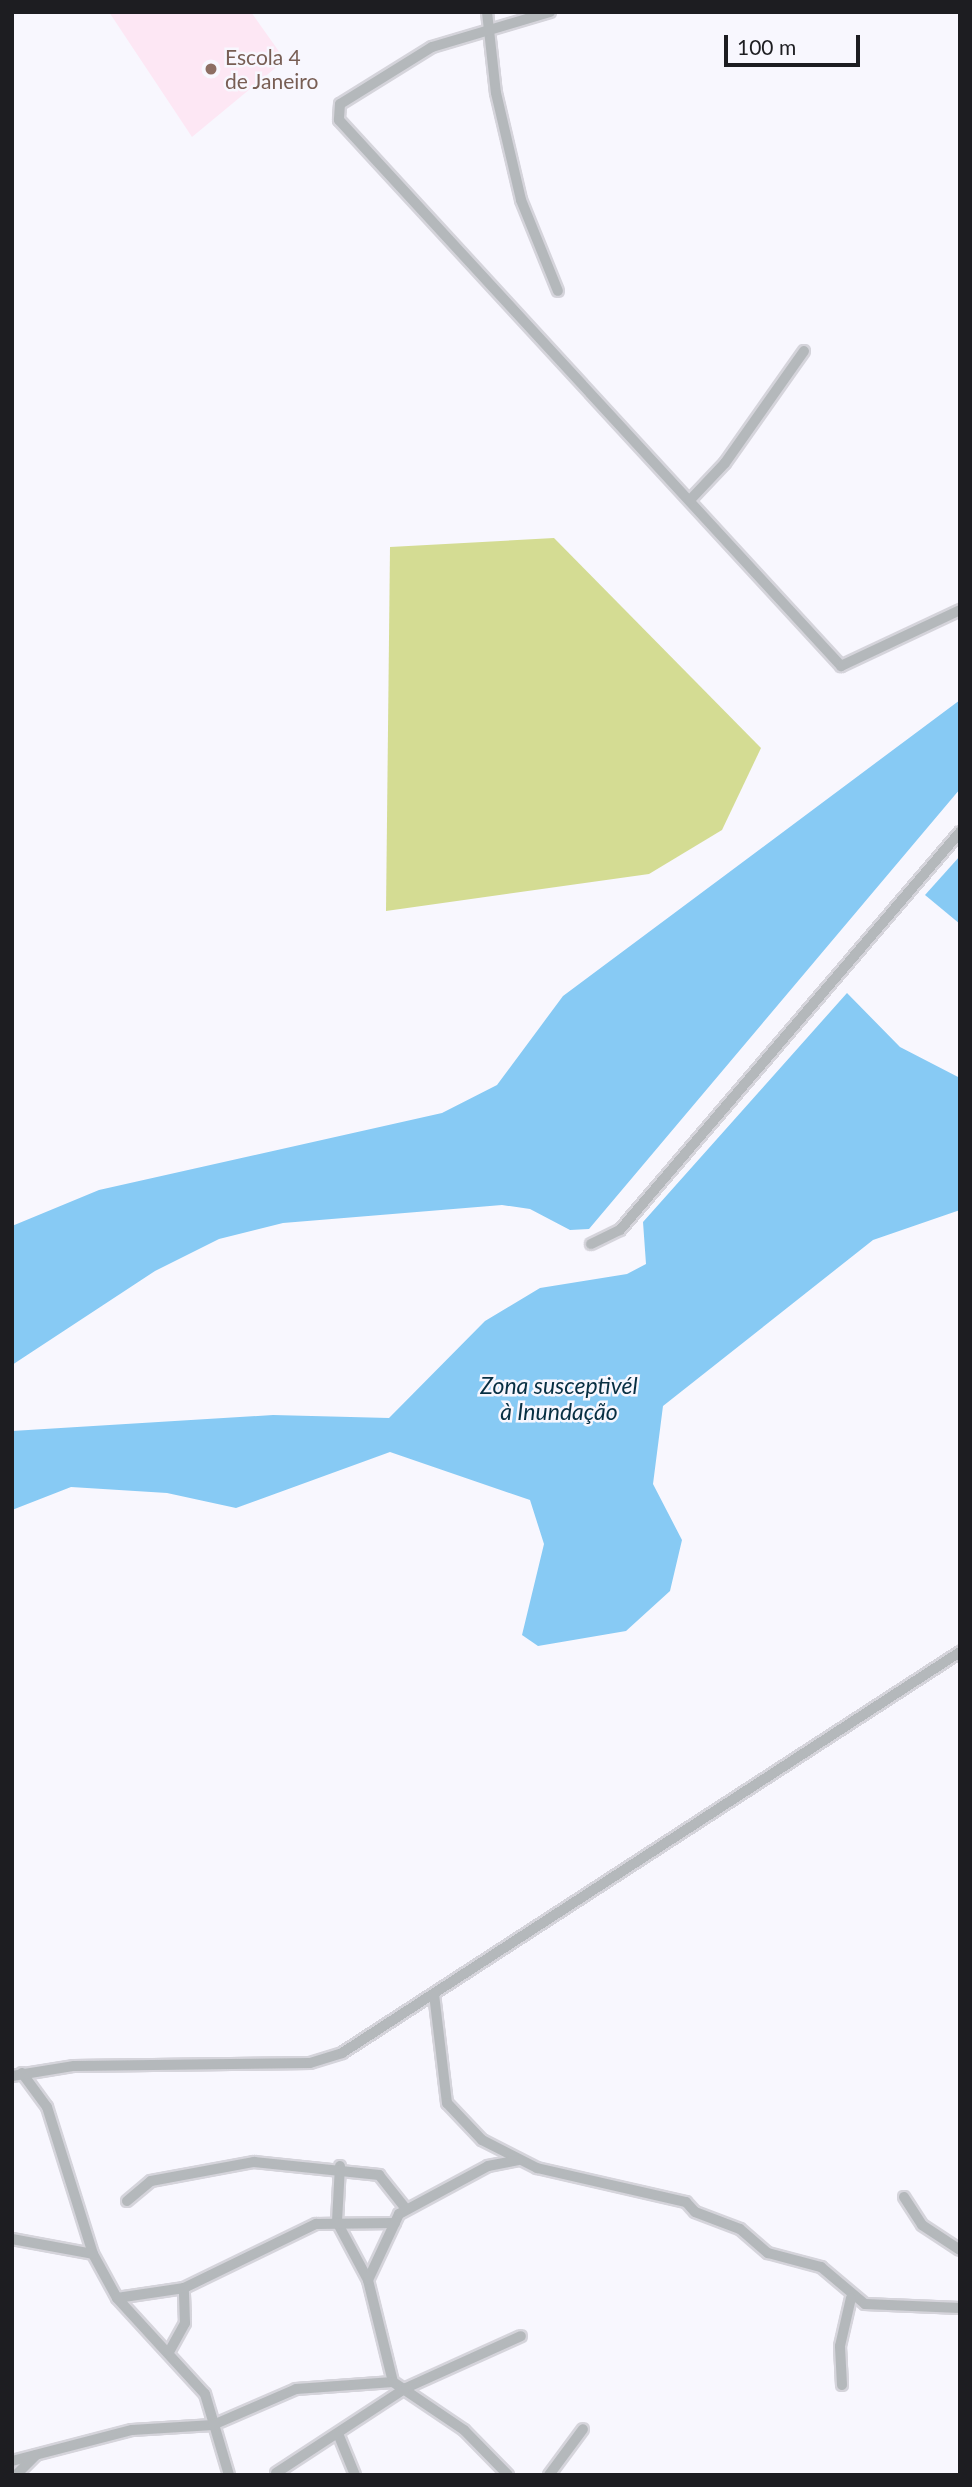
<!DOCTYPE html>
<meta charset="utf-8">
<style>
body{margin:0}
#map{position:relative;width:972px;height:2487px;overflow:hidden;background:#f8f7fe;font-family:Lato,sans-serif}
div>[style]{position:absolute}
[style*='--x']{left:calc(var(--x)*1px);top:calc(var(--y)*1px);width:calc(var(--w)*1px);rotate:calc(var(--a)*1deg)}
.education>*{inset:0;background:#fde7f4}
.green>*{inset:0;background:#d4dc93}
.water>*{inset:0;background:#87caf4}
.roads{filter:drop-shadow(2px 0 #d5d4db) drop-shadow(-2px 0 #d5d4db) drop-shadow(0 2px #d5d4db) drop-shadow(0 -2px #d5d4db)}
.minor>*{height:10px;margin:-5px;padding:0 5px;transform-origin:5px;border-radius:5px;background:#b4b8bb}
.dots>*{width:19px;height:19px;translate:-50% -50%;box-sizing:border-box;border:4px solid #f8f7fe;border-radius:50%}
span{translate:-50% -50%;white-space:nowrap;text-align:center;line-height:1.15;-webkit-text-stroke:5px #f8f7fe;paint-order:stroke}
.education-label{font-size:21px;color:#785e54}
.left{translate:0 -50%;text-align:left}
.water-label{font-size:23px;color:#072f43;font-style:italic}
.frame{position:absolute;inset:0;border:14px solid #1d1d21;pointer-events:none}
.scale{position:absolute;left:724px;top:35px;width:136px;height:32px;box-sizing:border-box;border:4px solid #1d1d21;border-top:0;padding-left:9px;font-size:21px;line-height:24px;white-space:nowrap;color:#1d1d21;-webkit-text-stroke:5px #f8f7fe;paint-order:stroke}
</style>
<div id="map">
<div class="education">
<i style="clip-path:polygon(109px 12px,251px 12px,285px 60px,192px 137px)"></i>
</div>
<div class="green">
<i style="clip-path:polygon(554px 538px,761px 748px,722px 830px,649px 874px,386px 911px,390px 547px)"></i>
</div>
<div class="water">
<i style="clip-path:polygon(960px 700px,960px 789px,589px 1229px,570px 1230px,530px 1209px,502px 1205px,283px 1223px,219px 1239px,155px 1271px,12px 1365px,12px 1226px,99px 1190px,442px 1113px,497px 1085px,563px 996px)"></i>
<i style="clip-path:polygon(960px 856px,960px 924px,925px 895px)"></i>
<i style="clip-path:polygon(847px 993px,900px 1047px,960px 1078px,960px 1210px,873px 1240px,663px 1406px,653px 1484px,682px 1540px,670px 1591px,626px 1631px,538px 1646px,522px 1635px,544px 1544px,530px 1500px,390px 1452px,236px 1508px,167px 1493px,71px 1487px,12px 1510px,12px 1431px,273px 1415px,389px 1418px,485px 1321px,540px 1288px,627px 1274px,646px 1264px,643px 1222px)"></i>
</div>
<div class="roads">
<div class="minor">
<i style="--x:487;--y:12;--w:81;--a:83.7"></i>
<i style="--x:496;--y:93;--w:110;--a:76.8"></i>
<i style="--x:521;--y:200;--w:98;--a:67.9"></i>
<i style="--x:550;--y:12;--w:123;--a:163.5"></i>
<i style="--x:432;--y:47;--w:108;--a:148.2"></i>
<i style="--x:340;--y:104;--w:16;--a:94"></i>
<i style="--x:339;--y:120;--w:742;--a:47.4"></i>
<i style="--x:841;--y:666;--w:132;--a:-25.2"></i>
<i style="--x:690;--y:500;--w:51;--a:-46.6"></i>
<i style="--x:725;--y:463;--w:137;--a:-54.8"></i>
<i style="--x:591;--y:1244;--w:32;--a:-26"></i>
<i style="--x:620;--y:1230;--w:523;--a:-49.49"></i>
<i style="--x:434;--y:1994;--w:110;--a:83.2"></i>
<i style="--x:447;--y:2103;--w:51;--a:46.6"></i>
<i style="--x:482;--y:2140;--w:62;--a:27"></i>
<i style="--x:537;--y:2168;--w:153;--a:12.9"></i>
<i style="--x:686;--y:2202;--w:13;--a:48"></i>
<i style="--x:695;--y:2212;--w:48;--a:20.7"></i>
<i style="--x:740;--y:2229;--w:37;--a:41"></i>
<i style="--x:768;--y:2253;--w:55;--a:14.8"></i>
<i style="--x:821;--y:2267;--w:57;--a:40.1"></i>
<i style="--x:865;--y:2304;--w:95;--a:2.4"></i>
<i style="--x:22;--y:2073;--w:42;--a:53.7"></i>
<i style="--x:47;--y:2107;--w:154;--a:72.6"></i>
<i style="--x:93;--y:2254;--w:50;--a:61.4"></i>
<i style="--x:117;--y:2298;--w:130;--a:47.5"></i>
<i style="--x:205;--y:2394;--w:84;--a:73.5"></i>
<i style="--x:12;--y:2076;--w:63;--a:-9.2"></i>
<i style="--x:74;--y:2066;--w:236;--a:-0.7"></i>
<i style="--x:310;--y:2063;--w:34;--a:-17"></i>
<i style="--x:342;--y:2053;--w:737;--a:-32.98"></i>
<i style="--x:340;--y:2166;--w:56;--a:93.1"></i>
<i style="--x:337;--y:2222;--w:66;--a:61.9"></i>
<i style="--x:904;--y:2197;--w:33;--a:57"></i>
<i style="--x:922;--y:2225;--w:45;--a:33.3"></i>
<i style="--x:127;--y:2201;--w:31;--a:-40"></i>
<i style="--x:151;--y:2181;--w:105;--a:-10.5"></i>
<i style="--x:254;--y:2162;--w:126;--a:5.9"></i>
<i style="--x:379;--y:2175;--w:43;--a:51.5"></i>
<i style="--x:12;--y:2239;--w:82;--a:10.5"></i>
<i style="--x:117;--y:2298;--w:68;--a:-8.5"></i>
<i style="--x:169;--y:2352;--w:33;--a:-61"></i>
<i style="--x:185;--y:2323;--w:35;--a:-92"></i>
<i style="--x:184;--y:2288;--w:147;--a:-25.9"></i>
<i style="--x:316;--y:2224;--w:79;--a:-0.7"></i>
<i style="--x:393;--y:2382;--w:105;--a:-103.8"></i>
<i style="--x:368;--y:2280;--w:73;--a:-64.8"></i>
<i style="--x:399;--y:2214;--w:101;--a:-28.3"></i>
<i style="--x:488;--y:2166;--w:31;--a:-11"></i>
<i style="--x:842;--y:2385;--w:39;--a:-93"></i>
<i style="--x:840;--y:2346;--w:49;--a:-77.1"></i>
<i style="--x:339;--y:2436;--w:42;--a:67.7"></i>
<i style="--x:12;--y:2461;--w:124;--a:-14.5"></i>
<i style="--x:132;--y:2430;--w:81;--a:-3.5"></i>
<i style="--x:213;--y:2425;--w:90;--a:-23.4"></i>
<i style="--x:296;--y:2389;--w:97;--a:-4.1"></i>
<i style="--x:393;--y:2382;--w:86;--a:34.1"></i>
<i style="--x:464;--y:2430;--w:63;--a:45.6"></i>
<i style="--x:276;--y:2473;--w:155;--a:-33.2"></i>
<i style="--x:406;--y:2388;--w:126;--a:-24.3"></i>
<i style="--x:16;--y:2475;--w:28;--a:-45"></i>
<i style="--x:549;--y:2475;--w:57;--a:-53.5"></i>
</div>
</div>
<div class="dots">
<i style="left:211px;top:69px;background:#8d6e63"></i>
</div>
<div class="education-label">
<span class="left" style="left:225px;top:69px">Escola 4<br>de Janeiro</span>
</div>
<div class="water-label">
<span style="left:559px;top:1398px">Zona susceptivél<br>à Inundação</span>
</div>
<div class="frame"></div>
<div class="scale">100 m</div>
</div>
